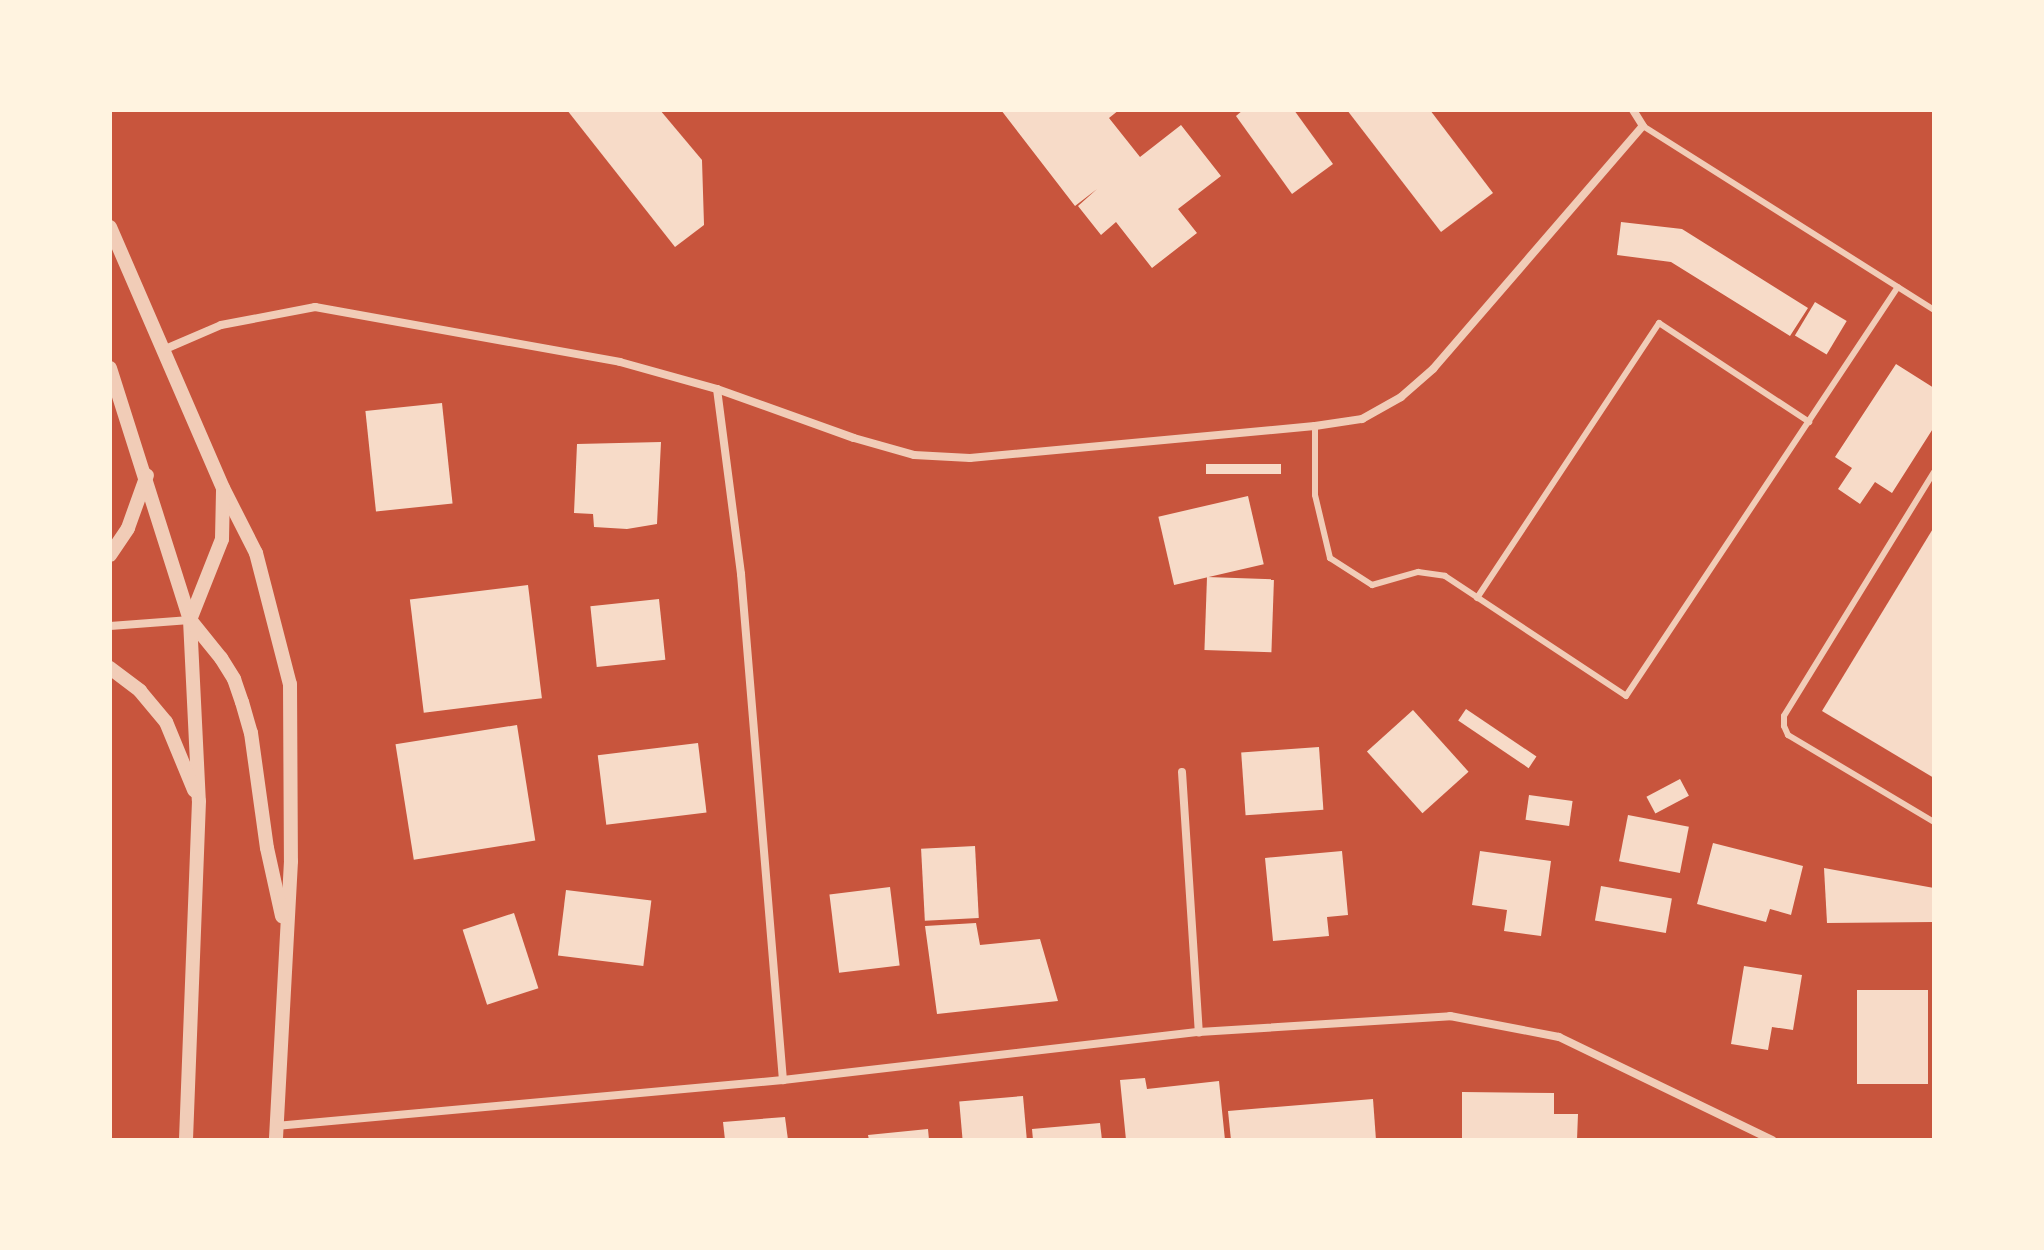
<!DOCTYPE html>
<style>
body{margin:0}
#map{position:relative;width:2044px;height:1250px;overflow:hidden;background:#c8553d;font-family:"Roboto Condensed",sans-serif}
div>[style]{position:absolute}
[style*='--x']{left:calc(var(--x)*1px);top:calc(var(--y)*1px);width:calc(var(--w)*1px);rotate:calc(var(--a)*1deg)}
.building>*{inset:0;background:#f7dbc8;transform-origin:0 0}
.service>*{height:6px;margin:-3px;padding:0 3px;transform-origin:3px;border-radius:3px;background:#f1ccb7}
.minor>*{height:8px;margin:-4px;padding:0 4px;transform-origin:4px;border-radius:4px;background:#f1ccb7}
.tertiary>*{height:14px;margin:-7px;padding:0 7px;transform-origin:7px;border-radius:7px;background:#f1ccb7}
span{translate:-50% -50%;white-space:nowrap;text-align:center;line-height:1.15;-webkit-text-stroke:6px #fff3e0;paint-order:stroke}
.frame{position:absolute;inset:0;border:112px solid #fff3e0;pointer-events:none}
</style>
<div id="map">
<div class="building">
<i style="clip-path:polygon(567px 110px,660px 110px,702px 160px,704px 225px,675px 247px)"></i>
<i style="clip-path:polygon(1001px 110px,1119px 110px,1109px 118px,1140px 157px,1181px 125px,1221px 176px,1178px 209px,1197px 233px,1152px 268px,1116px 222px,1101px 235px,1078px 206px,1097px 189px,1075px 206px)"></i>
<i style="clip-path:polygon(1243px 110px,1294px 110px,1333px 164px,1292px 194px,1236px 116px)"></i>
<i style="clip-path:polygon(1347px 110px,1430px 110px,1493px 193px,1441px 232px)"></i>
<i style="clip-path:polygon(1621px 222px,1682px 229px,1808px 308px,1790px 336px,1671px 262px,1617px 255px)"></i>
<i style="left:1815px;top:302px;width:37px;height:39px;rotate:31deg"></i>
<i style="clip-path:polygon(1896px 364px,1934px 388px,1934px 427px,1892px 493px,1875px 482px,1860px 504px,1838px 489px,1852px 468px,1835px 457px)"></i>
<i style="left:442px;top:403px;width:101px;height:77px;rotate:84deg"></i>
<i style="clip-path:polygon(661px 442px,657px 524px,627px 529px,594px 527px,593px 514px,574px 513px,577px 444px)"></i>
<i style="left:1281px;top:464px;width:10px;height:75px;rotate:90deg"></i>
<i style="left:1248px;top:496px;width:70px;height:92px;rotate:77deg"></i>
<i style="clip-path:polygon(1934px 527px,1934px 778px,1822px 711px)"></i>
<i style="left:1207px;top:577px;width:67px;height:73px;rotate:2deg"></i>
<i style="left:528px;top:585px;width:114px;height:119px;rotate:83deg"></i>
<i style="left:659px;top:599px;width:61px;height:69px;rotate:84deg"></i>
<i style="left:1466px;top:709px;width:85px;height:14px;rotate:34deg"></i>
<i style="left:1413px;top:710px;width:83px;height:62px;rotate:48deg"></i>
<i style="left:517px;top:725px;width:117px;height:123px;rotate:81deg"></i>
<i style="left:698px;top:743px;width:70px;height:101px;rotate:83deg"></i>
<i style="left:1319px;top:747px;width:63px;height:78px;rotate:86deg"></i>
<i style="left:1680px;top:779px;width:19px;height:38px;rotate:62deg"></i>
<i style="left:1529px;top:795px;width:44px;height:25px;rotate:8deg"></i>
<i style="left:1628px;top:815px;width:62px;height:47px;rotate:11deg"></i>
<i style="clip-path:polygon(1713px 843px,1803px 866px,1791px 915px,1770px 909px,1766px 922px,1697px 904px)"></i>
<i style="left:975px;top:846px;width:72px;height:54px;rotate:87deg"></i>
<i style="clip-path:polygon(1342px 851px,1348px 915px,1327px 917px,1329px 936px,1273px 941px,1265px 858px)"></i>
<i style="clip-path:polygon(1480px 851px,1551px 861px,1541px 936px,1504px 931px,1507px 910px,1472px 905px)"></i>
<i style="clip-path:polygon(1824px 868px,1934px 888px,1934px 922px,1827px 923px)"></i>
<i style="left:1601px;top:886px;width:72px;height:35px;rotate:10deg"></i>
<i style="left:890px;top:887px;width:79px;height:61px;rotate:83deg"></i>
<i style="left:566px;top:890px;width:86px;height:66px;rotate:7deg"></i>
<i style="left:514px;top:913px;width:79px;height:54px;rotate:72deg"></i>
<i style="clip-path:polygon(976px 923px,980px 945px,1040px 939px,1058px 1001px,937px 1014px,925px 926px)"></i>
<i style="clip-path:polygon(1744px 966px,1802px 975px,1793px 1030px,1772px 1027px,1768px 1050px,1731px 1044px)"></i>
<i style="left:1857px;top:990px;width:71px;height:94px"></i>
<i style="clip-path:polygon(1145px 1078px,1147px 1089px,1219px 1081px,1225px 1140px,1126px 1140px,1120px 1080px)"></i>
<i style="clip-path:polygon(1462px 1092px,1554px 1093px,1554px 1114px,1578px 1114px,1577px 1140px,1462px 1140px)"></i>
<i style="left:1023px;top:1096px;width:44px;height:64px;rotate:85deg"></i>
<i style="clip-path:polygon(1373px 1099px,1376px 1140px,1231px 1140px,1228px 1111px)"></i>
<i style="clip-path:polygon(785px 1117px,788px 1140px,725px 1140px,723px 1122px)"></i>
<i style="clip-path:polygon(1100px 1123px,1102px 1140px,1033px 1140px,1032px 1129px)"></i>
<i style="clip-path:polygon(928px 1129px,929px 1140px,869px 1140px,868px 1135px)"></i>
</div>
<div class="service">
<i style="--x:1643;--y:126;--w:344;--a:32.3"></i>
<i style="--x:1315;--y:426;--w:69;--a:90"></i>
<i style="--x:1315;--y:495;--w:65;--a:76.6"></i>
<i style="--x:1330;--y:558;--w:50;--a:32.7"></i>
<i style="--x:1372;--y:585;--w:48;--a:-15.8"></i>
<i style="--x:1418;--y:572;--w:27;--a:8"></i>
<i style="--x:1445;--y:576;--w:217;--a:33.5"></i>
<i style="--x:1626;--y:696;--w:491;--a:-56.4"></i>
<i style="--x:1934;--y:472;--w:286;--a:121.6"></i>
<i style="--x:1784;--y:716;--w:10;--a:90"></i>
<i style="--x:1784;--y:726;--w:10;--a:66"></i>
<i style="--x:1788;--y:735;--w:170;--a:30.8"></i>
<i style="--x:1477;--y:598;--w:330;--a:-56.5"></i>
<i style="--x:1659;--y:323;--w:180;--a:33.4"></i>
</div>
<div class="minor">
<i style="--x:163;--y:350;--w:63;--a:-23.3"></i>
<i style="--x:221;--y:325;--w:96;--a:-10.8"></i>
<i style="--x:315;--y:307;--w:310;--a:10.2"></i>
<i style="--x:620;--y:362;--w:101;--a:15.6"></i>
<i style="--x:717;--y:389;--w:145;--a:19.7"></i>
<i style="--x:854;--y:438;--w:62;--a:15.8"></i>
<i style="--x:914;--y:455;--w:56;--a:3.1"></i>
<i style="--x:970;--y:458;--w:346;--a:-5.3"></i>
<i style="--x:1315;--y:426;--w:48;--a:-8.5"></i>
<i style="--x:1362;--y:419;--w:45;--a:-29.4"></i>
<i style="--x:1401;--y:397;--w:43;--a:-41.2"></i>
<i style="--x:1433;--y:369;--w:321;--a:-49.2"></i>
<i style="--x:1643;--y:126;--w:19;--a:-122"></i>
<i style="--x:717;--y:389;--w:187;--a:82.6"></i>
<i style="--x:741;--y:574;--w:508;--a:85.26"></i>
<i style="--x:110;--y:626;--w:80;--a:-4.3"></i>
<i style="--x:1182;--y:772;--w:261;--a:86.3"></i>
<i style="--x:276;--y:1126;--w:509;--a:-5.18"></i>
<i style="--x:783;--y:1080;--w:419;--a:-6.6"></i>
<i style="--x:1199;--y:1032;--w:252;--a:-3.6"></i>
<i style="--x:1450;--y:1016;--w:111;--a:10.9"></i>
<i style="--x:1559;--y:1037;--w:237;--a:25.8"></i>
</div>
<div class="tertiary">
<i style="--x:110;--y:227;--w:284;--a:66.6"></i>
<i style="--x:223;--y:488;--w:73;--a:63.1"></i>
<i style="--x:256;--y:553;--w:135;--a:75.5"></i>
<i style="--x:290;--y:684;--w:177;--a:89.7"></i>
<i style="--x:291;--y:861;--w:279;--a:93.1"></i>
<i style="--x:110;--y:368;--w:264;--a:72.4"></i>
<i style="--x:190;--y:620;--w:181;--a:87.2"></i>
<i style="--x:199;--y:801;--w:339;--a:92.2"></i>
<i style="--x:110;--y:555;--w:32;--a:-56"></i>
<i style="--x:128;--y:528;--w:56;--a:-70.3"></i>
<i style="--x:190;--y:620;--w:87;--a:-68.4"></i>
<i style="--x:222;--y:539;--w:48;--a:-88.8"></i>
<i style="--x:191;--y:621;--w:48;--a:51"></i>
<i style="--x:221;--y:658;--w:25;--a:58"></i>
<i style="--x:234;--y:679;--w:24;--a:71"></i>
<i style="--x:242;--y:702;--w:32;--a:74"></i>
<i style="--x:251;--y:733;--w:116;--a:82.1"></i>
<i style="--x:267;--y:848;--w:70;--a:77.6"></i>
<i style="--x:110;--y:668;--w:38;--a:37"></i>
<i style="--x:140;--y:691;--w:40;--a:50"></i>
<i style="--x:166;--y:722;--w:74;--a:67.6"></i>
</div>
<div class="frame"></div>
</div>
